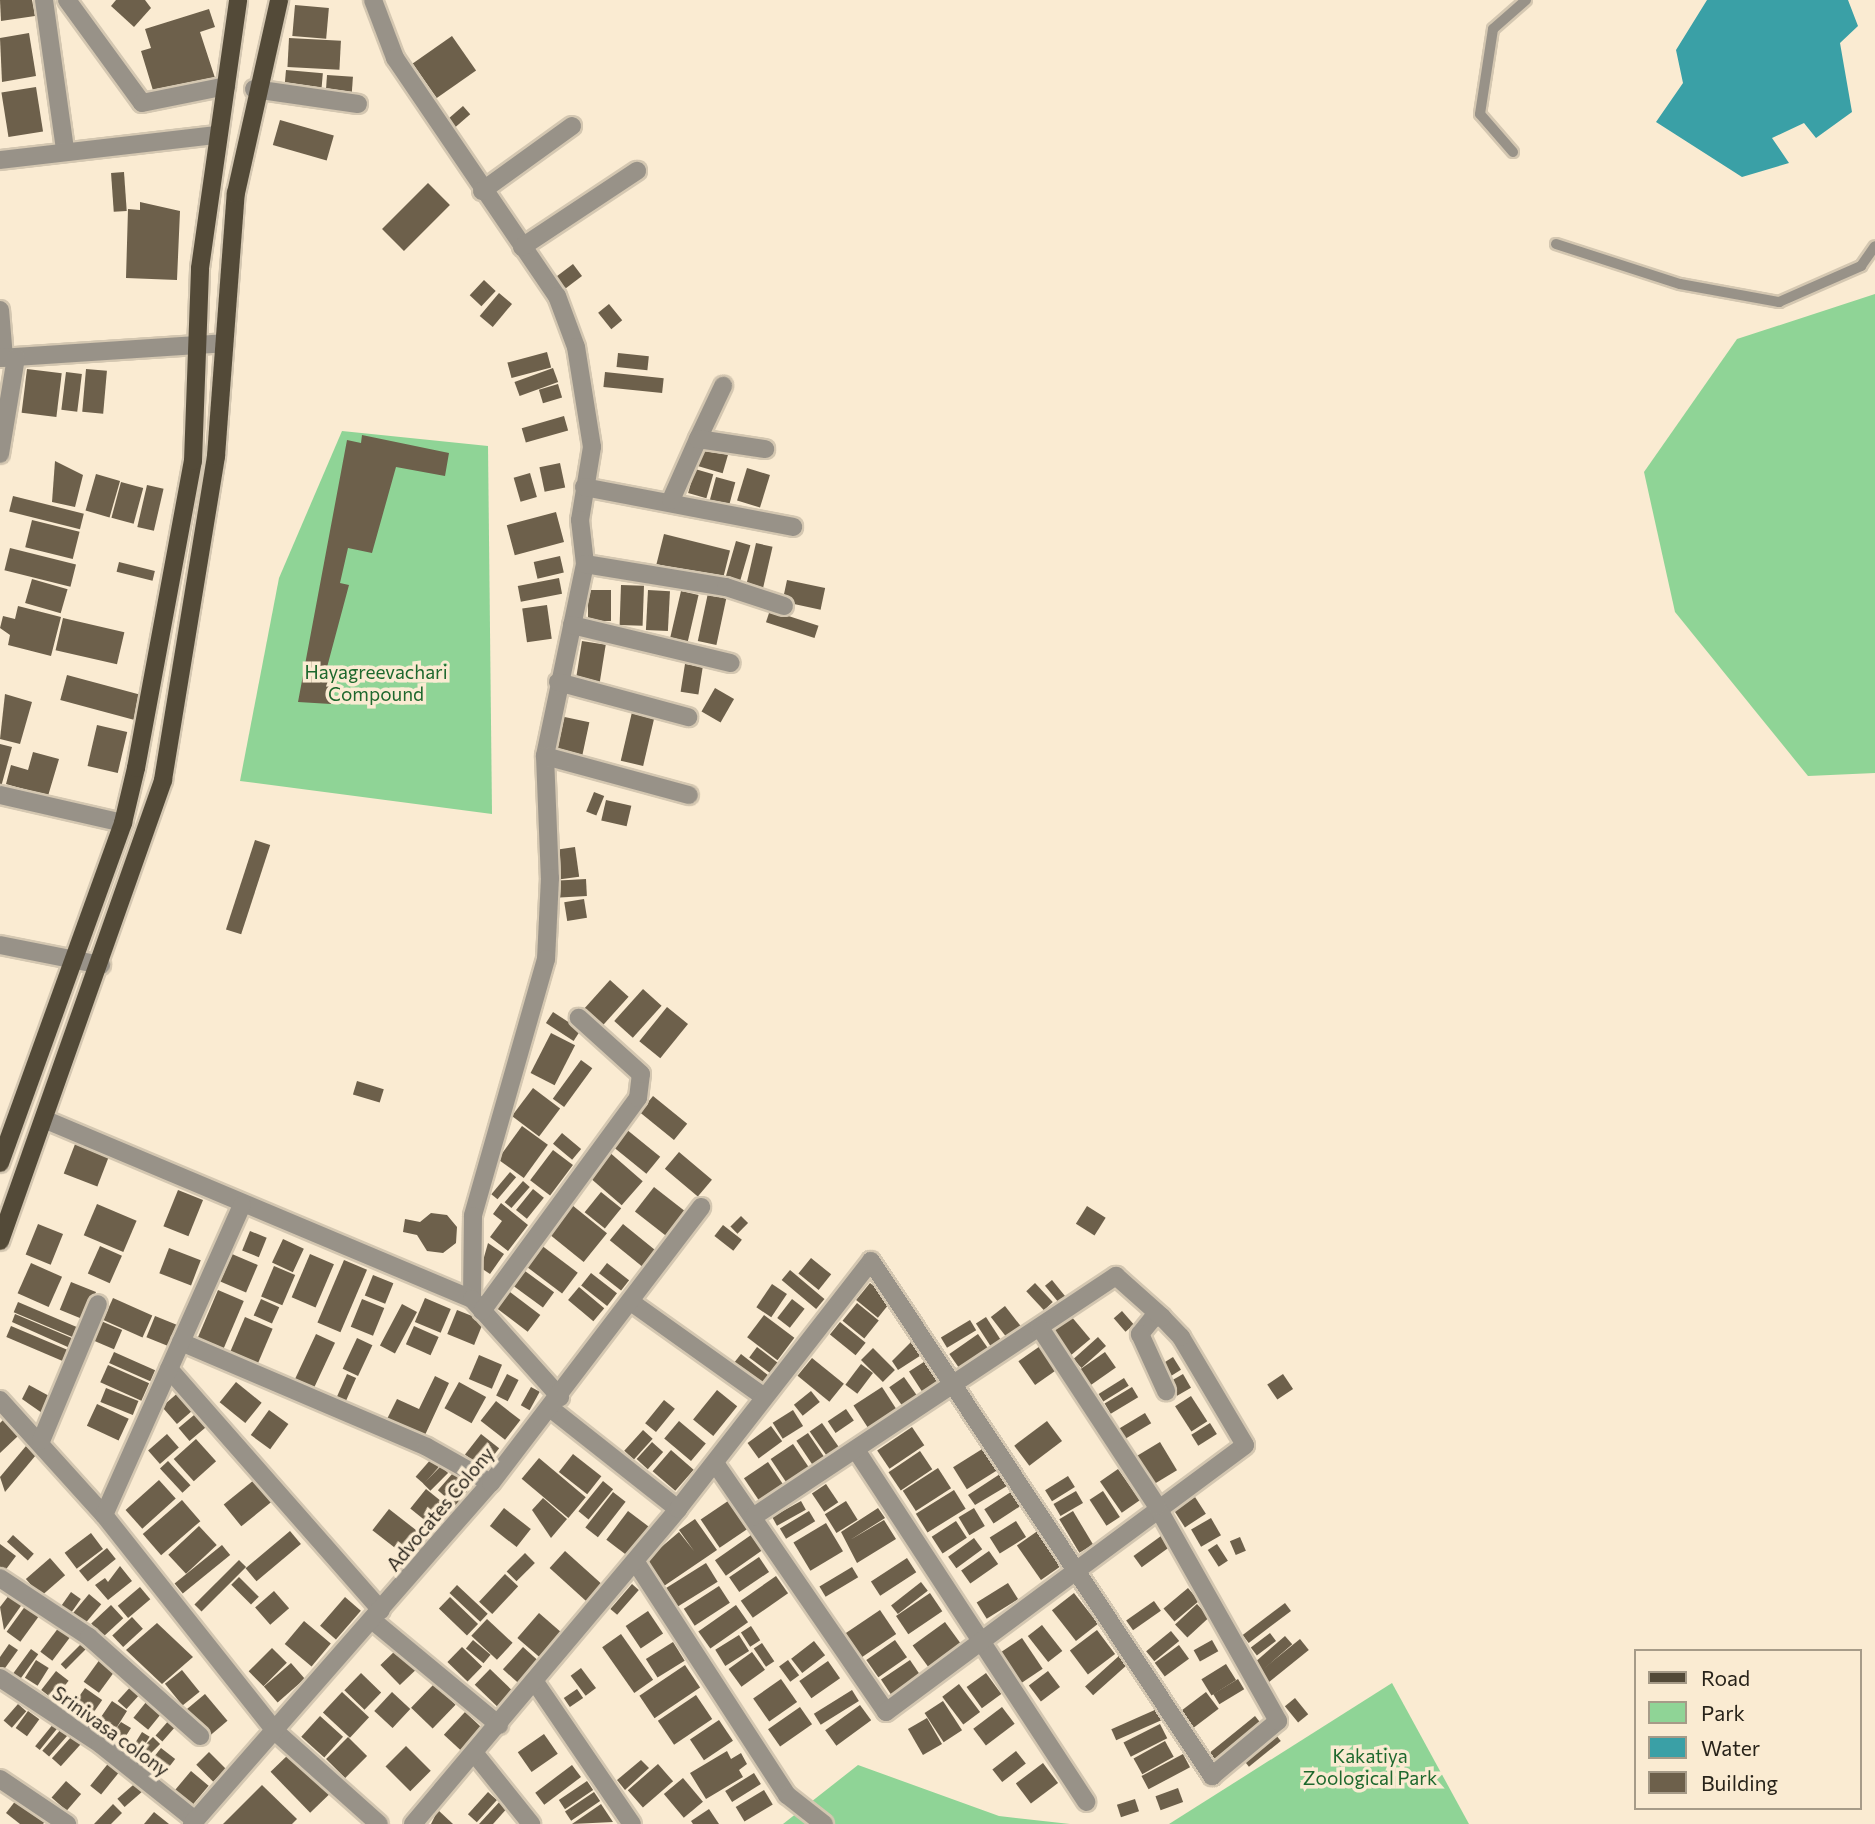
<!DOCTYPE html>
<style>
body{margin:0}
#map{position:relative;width:1875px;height:1824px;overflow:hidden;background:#faebd2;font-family:Commissioner,sans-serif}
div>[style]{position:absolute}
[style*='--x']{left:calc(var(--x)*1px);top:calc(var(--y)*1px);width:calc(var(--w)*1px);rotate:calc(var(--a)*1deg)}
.green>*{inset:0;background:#8fd496}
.water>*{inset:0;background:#3aa0a6}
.building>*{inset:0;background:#6d604b;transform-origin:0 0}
.roads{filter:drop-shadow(2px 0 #d4c7b1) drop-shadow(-2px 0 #d4c7b1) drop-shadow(0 2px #d4c7b1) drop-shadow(0 -2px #d4c7b1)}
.lane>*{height:10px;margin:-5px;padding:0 5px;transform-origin:5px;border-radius:5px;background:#989288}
.street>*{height:18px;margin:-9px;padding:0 9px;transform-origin:9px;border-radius:9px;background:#989288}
.primary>*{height:18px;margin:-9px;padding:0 9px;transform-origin:9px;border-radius:9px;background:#534a38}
span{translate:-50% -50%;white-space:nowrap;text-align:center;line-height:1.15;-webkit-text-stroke:7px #faebd2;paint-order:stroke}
.park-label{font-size:19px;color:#1e682d}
.street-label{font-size:19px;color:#28231a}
.legend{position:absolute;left:1634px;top:1649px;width:228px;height:161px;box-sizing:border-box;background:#faebd2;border:2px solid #a69b88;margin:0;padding:9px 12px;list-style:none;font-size:21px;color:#28231a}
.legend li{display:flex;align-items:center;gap:14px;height:35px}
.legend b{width:35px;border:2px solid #a69b88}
</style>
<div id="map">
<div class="green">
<i style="clip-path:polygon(1875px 294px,1875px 773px,1808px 776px,1675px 612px,1644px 472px,1737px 339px)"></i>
<i style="clip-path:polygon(342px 431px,488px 446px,492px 814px,240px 781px,279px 578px)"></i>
<i style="clip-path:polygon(1392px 1683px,1469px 1824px,1169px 1824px)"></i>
<i style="clip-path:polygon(858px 1765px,999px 1816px,1070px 1824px,783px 1824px)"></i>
</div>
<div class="water">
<i style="clip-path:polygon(1707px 0,1848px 0,1858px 26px,1840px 43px,1852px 112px,1816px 138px,1804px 123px,1772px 138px,1789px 163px,1742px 177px,1656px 122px,1683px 83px,1676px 50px)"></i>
</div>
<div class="building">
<i style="clip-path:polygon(0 0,32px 0,35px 16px,1px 21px)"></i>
<i style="clip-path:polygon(116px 0,145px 0,151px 8px,134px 27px,111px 6px)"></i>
<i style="left:295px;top:5px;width:34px;height:31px;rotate:5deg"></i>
<i style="clip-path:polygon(209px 9px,215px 27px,200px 32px,215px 78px,155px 97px,141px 51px,151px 48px,145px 29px)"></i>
<i style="clip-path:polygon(29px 33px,36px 76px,2px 82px,0 38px)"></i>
<i style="left:452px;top:36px;width:42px;height:48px;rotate:55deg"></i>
<i style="left:289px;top:38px;width:52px;height:29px;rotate:3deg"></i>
<i style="left:286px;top:70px;width:37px;height:20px;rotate:5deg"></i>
<i style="left:327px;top:75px;width:26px;height:19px;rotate:4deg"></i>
<i style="left:36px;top:87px;width:45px;height:35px;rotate:81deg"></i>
<i style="left:463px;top:106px;width:11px;height:21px;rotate:49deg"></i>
<i style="left:280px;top:120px;width:56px;height:26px;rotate:16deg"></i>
<i style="left:124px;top:172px;width:39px;height:13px;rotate:86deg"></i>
<i style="left:428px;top:183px;width:31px;height:65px;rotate:45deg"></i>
<i style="clip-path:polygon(140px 202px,180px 211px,177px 280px,126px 278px,128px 209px,140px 210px)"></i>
<i style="left:573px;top:264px;width:15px;height:24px;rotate:53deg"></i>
<i style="left:484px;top:280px;width:16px;height:21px;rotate:43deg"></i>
<i style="left:499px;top:293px;width:17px;height:30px;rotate:40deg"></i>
<i style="left:609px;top:304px;width:21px;height:14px;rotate:51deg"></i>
<i style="left:547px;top:352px;width:16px;height:41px;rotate:75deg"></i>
<i style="left:618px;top:353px;width:31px;height:14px;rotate:6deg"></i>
<i style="left:553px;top:368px;width:15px;height:41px;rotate:70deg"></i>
<i style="left:27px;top:369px;width:35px;height:44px;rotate:7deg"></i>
<i style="left:86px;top:369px;width:21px;height:43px;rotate:5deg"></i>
<i style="left:66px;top:372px;width:16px;height:38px;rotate:7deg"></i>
<i style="left:605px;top:372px;width:59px;height:15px;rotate:6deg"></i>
<i style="left:558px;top:384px;width:14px;height:20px;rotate:73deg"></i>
<i style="left:564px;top:416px;width:15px;height:44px;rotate:74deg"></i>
<i style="clip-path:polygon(362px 435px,449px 453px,445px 476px,396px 467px,372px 553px,348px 548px,340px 583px,349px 585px,326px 671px,337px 674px,331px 704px,298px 702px,347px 440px,361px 443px)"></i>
<i style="left:704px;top:444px;width:26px;height:23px;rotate:16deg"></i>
<i style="clip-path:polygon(55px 461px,83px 475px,75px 507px,52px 502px)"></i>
<i style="left:560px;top:463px;width:25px;height:21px;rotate:78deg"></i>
<i style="left:747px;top:468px;width:24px;height:34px;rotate:17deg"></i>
<i style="left:695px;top:469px;width:19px;height:25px;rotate:16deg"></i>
<i style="left:530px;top:473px;width:25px;height:17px;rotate:74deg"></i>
<i style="left:96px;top:474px;width:25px;height:38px;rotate:16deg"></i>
<i style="left:716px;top:477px;width:20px;height:25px;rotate:15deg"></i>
<i style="left:121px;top:482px;width:23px;height:37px;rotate:15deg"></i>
<i style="left:147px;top:485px;width:17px;height:43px;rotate:13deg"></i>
<i style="left:13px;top:496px;width:73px;height:16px;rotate:14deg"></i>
<i style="left:556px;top:512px;width:31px;height:51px;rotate:75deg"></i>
<i style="left:32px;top:520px;width:49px;height:28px;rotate:14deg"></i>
<i style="left:664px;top:534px;width:68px;height:31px;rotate:14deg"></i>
<i style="left:736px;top:541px;width:15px;height:39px;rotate:16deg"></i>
<i style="left:756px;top:543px;width:17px;height:44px;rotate:13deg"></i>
<i style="left:10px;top:548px;width:68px;height:23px;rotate:14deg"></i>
<i style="left:560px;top:556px;width:17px;height:27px;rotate:77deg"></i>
<i style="left:119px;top:562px;width:37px;height:10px;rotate:14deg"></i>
<i style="left:559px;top:578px;width:16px;height:42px;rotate:79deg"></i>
<i style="left:32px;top:579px;width:37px;height:25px;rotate:16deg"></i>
<i style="left:787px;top:580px;width:39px;height:22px;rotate:12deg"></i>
<i style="left:621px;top:585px;width:23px;height:40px;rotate:2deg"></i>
<i style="left:588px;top:590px;width:23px;height:31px"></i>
<i style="left:648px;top:590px;width:22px;height:40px;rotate:3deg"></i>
<i style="left:681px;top:591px;width:18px;height:49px;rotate:13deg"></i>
<i style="left:708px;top:593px;width:19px;height:49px;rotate:12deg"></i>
<i style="left:547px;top:605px;width:34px;height:25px;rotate:82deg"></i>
<i style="clip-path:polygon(18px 606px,61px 617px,51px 656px,8px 645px,10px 635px,0 628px,3px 616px,15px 619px)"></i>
<i style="left:770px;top:610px;width:51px;height:13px;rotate:18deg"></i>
<i style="left:63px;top:618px;width:63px;height:33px;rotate:13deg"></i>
<i style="left:582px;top:641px;width:24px;height:41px;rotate:9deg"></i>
<i style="left:685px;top:664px;width:18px;height:28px;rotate:9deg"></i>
<i style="left:67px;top:675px;width:76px;height:26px;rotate:15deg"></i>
<i style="left:715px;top:688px;width:22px;height:27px;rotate:30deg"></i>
<i style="clip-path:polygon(5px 694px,32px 702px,20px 744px,0 739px)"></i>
<i style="left:632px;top:712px;width:23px;height:50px;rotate:13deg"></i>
<i style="left:560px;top:716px;width:30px;height:38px;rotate:12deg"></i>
<i style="left:97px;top:725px;width:31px;height:42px;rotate:13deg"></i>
<i style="clip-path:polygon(0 744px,12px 747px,1px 787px,0 787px)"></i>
<i style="clip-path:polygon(33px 752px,59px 759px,48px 796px,6px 784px,11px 765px,28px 770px)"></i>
<i style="left:594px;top:792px;width:11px;height:21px;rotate:22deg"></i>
<i style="left:606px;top:800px;width:26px;height:21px;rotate:13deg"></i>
<i style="left:255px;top:840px;width:16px;height:94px;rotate:18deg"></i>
<i style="left:575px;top:847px;width:30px;height:19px;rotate:82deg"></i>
<i style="left:586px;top:879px;width:17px;height:27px;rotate:87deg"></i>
<i style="left:584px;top:899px;width:19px;height:20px;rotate:81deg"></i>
<i style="left:610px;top:980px;width:25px;height:42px;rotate:42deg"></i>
<i style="left:643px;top:989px;width:25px;height:43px;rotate:42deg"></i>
<i style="left:667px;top:1007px;width:27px;height:44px;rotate:39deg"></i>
<i style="left:553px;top:1012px;width:33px;height:13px;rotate:33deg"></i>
<i style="left:551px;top:1033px;width:27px;height:45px;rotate:27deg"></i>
<i style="left:581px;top:1060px;width:14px;height:48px;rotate:36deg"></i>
<i style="left:357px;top:1081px;width:28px;height:14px;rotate:17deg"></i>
<i style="left:533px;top:1088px;width:34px;height:35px;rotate:37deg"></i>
<i style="left:653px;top:1096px;width:44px;height:21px;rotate:39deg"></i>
<i style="left:522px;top:1126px;width:32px;height:41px;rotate:36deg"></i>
<i style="left:626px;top:1129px;width:44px;height:22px;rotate:39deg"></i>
<i style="left:562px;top:1133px;width:25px;height:14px;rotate:40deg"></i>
<i style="left:77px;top:1139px;width:36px;height:37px;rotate:21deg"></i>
<i style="left:553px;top:1150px;width:25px;height:38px;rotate:37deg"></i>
<i style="left:608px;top:1151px;width:46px;height:32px;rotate:41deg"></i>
<i style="left:679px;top:1152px;width:43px;height:22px;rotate:40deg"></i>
<i style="left:510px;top:1172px;width:8px;height:29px;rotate:40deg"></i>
<i style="left:523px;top:1181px;width:9px;height:28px;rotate:41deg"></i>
<i style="left:654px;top:1187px;width:39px;height:31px;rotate:38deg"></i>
<i style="left:533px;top:1189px;width:14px;height:27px;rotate:39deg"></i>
<i style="left:178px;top:1190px;width:27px;height:39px;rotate:22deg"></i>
<i style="left:601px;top:1192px;width:26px;height:26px;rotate:39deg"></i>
<i style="clip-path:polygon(501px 1203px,528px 1225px,508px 1251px,490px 1237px,502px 1221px,493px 1214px)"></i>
<i style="left:97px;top:1204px;width:43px;height:34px;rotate:23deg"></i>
<i style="left:572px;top:1205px;width:45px;height:37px;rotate:39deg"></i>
<i style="left:1087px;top:1206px;width:22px;height:21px;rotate:32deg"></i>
<i style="clip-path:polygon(431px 1213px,447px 1215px,457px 1227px,456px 1243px,443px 1253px,427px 1251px,417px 1235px,403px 1232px,405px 1219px,420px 1222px)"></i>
<i style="left:741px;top:1216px;width:10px;height:15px;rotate:45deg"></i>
<i style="left:38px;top:1224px;width:27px;height:33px;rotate:22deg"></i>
<i style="left:623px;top:1224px;width:44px;height:21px;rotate:39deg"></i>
<i style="left:723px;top:1225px;width:24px;height:14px;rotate:38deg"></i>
<i style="left:250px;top:1231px;width:18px;height:21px;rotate:22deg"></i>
<i style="left:283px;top:1239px;width:23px;height:26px;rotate:25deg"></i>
<i style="clip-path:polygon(488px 1243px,504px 1254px,490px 1274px,481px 1268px)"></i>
<i style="left:541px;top:1245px;width:46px;height:26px;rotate:37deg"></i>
<i style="left:100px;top:1246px;width:24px;height:30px;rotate:24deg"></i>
<i style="left:169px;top:1248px;width:34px;height:27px;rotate:21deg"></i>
<i style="left:232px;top:1254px;width:28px;height:30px;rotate:23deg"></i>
<i style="left:310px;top:1254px;width:26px;height:47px;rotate:23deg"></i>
<i style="left:811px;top:1258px;width:26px;height:20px;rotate:39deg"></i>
<i style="left:344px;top:1260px;width:25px;height:68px;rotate:23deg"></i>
<i style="left:31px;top:1263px;width:34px;height:33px;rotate:24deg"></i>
<i style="left:607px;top:1263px;width:28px;height:13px;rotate:38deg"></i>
<i style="left:274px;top:1266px;width:23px;height:33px;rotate:23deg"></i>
<i style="left:790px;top:1270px;width:45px;height:13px;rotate:40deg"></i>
<i style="left:525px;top:1271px;width:36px;height:19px;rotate:36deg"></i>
<i style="left:591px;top:1273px;width:33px;height:16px;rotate:38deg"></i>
<i style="left:373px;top:1275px;width:22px;height:22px;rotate:22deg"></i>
<i style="left:1052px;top:1280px;width:21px;height:9px;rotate:51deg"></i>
<i style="left:71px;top:1282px;width:27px;height:30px;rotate:22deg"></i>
<i style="left:870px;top:1283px;width:28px;height:22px;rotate:39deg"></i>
<i style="left:1035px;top:1283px;width:26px;height:12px;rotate:47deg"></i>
<i style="left:772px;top:1284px;width:18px;height:28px;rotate:34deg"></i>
<i style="left:579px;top:1287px;width:33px;height:17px;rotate:40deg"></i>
<i style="left:506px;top:1289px;width:43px;height:21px;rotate:37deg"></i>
<i style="left:218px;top:1290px;width:28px;height:57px;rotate:23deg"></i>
<i style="left:113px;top:1298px;width:43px;height:24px;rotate:24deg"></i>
<i style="left:425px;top:1298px;width:28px;height:26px;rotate:23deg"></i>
<i style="left:261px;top:1299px;width:20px;height:18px;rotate:24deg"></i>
<i style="left:362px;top:1299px;width:24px;height:30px;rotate:22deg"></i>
<i style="left:792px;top:1299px;width:16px;height:24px;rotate:38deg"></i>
<i style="left:18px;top:1302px;width:65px;height:11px;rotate:23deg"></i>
<i style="left:857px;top:1303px;width:28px;height:23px;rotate:39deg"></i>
<i style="left:402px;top:1304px;width:17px;height:47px;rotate:28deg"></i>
<i style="left:1005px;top:1306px;width:28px;height:18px;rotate:52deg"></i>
<i style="left:457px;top:1310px;width:29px;height:26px;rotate:22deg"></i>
<i style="left:1122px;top:1311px;width:18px;height:11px;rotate:49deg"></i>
<i style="clip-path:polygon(15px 1314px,74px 1339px,70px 1348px,12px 1322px)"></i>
<i style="left:764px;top:1315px;width:38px;height:28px;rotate:37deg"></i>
<i style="left:155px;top:1316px;width:24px;height:23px;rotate:22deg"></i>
<i style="left:1071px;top:1316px;width:30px;height:27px;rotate:50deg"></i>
<i style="left:245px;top:1317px;width:30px;height:38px;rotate:23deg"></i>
<i style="left:986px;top:1317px;width:30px;height:12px;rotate:57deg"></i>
<i style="left:970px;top:1320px;width:12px;height:34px;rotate:59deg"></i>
<i style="left:101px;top:1321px;width:23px;height:21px;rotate:23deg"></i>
<i style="left:840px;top:1322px;width:33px;height:16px;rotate:39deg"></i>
<i style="left:11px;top:1326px;width:63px;height:12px;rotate:23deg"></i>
<i style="left:414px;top:1326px;width:27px;height:20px;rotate:24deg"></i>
<i style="left:316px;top:1334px;width:21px;height:51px;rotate:25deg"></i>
<i style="left:978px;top:1334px;width:24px;height:35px;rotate:55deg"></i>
<i style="clip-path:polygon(916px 1337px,926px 1352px,898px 1370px,892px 1361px)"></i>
<i style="left:1098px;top:1337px;width:12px;height:33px;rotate:48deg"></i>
<i style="left:357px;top:1338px;width:17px;height:34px;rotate:25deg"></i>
<i style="left:1043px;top:1344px;width:29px;height:30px;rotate:55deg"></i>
<i style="left:757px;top:1347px;width:26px;height:13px;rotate:37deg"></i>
<i style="left:873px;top:1348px;width:31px;height:17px;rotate:45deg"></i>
<i style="left:114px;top:1352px;width:45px;height:12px;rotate:24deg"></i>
<i style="left:1105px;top:1352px;width:19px;height:34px;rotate:55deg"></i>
<i style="left:741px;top:1354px;width:37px;height:15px;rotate:38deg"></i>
<i style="left:479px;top:1355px;width:25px;height:26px;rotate:23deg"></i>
<i style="left:1173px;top:1357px;width:15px;height:16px;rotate:58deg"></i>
<i style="left:812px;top:1358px;width:41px;height:23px;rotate:39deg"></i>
<i style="left:930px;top:1358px;width:31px;height:25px;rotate:57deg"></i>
<i style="left:861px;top:1364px;width:15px;height:26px;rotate:37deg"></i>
<i style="left:108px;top:1365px;width:45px;height:19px;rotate:24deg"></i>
<i style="left:347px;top:1374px;width:10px;height:27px;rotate:24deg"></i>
<i style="left:507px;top:1374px;width:13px;height:24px;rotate:27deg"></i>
<i style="left:1183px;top:1374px;width:16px;height:16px;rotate:60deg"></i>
<i style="left:1283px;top:1374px;width:18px;height:19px;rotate:56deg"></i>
<i style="clip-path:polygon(435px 1376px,449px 1383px,425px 1435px,387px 1419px,397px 1399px,419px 1409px)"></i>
<i style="left:904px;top:1377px;width:29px;height:18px;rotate:55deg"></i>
<i style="left:1124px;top:1378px;width:9px;height:30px;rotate:58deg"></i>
<i style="left:236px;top:1382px;width:33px;height:26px;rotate:39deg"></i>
<i style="left:459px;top:1382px;width:31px;height:30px;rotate:29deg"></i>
<i style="clip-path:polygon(29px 1385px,51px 1397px,42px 1413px,22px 1399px)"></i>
<i style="left:531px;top:1387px;width:10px;height:21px;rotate:29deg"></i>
<i style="left:882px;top:1387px;width:31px;height:34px;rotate:57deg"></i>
<i style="left:1132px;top:1387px;width:12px;height:32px;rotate:59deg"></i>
<i style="left:106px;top:1388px;width:35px;height:15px;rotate:22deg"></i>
<i style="left:717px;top:1390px;width:26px;height:38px;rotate:39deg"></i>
<i style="left:180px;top:1391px;width:23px;height:24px;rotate:49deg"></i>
<i style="left:811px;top:1391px;width:14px;height:22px;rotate:51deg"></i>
<i style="left:1191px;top:1396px;width:30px;height:19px;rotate:57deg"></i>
<i style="left:664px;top:1400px;width:14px;height:30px;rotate:39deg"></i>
<i style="left:496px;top:1401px;width:31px;height:25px;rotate:38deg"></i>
<i style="left:97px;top:1404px;width:35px;height:24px;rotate:25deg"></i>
<i style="left:846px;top:1409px;width:14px;height:22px;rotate:56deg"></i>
<i style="left:200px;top:1410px;width:17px;height:28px;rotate:50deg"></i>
<i style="left:269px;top:1410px;width:24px;height:31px;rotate:36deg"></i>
<i style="left:793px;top:1410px;width:19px;height:24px;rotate:58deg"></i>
<i style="left:1145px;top:1413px;width:12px;height:33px;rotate:59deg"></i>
<i style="clip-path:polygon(3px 1420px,18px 1436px,0 1453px,0 1423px)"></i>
<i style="left:679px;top:1421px;width:35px;height:23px;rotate:40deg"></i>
<i style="left:1047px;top:1421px;width:25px;height:41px;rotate:53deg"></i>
<i style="left:822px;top:1423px;width:32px;height:15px;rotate:55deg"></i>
<i style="left:1210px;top:1423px;width:13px;height:22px;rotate:58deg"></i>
<i style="left:771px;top:1426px;width:19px;height:29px;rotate:54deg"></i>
<i style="left:912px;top:1427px;width:22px;height:42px;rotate:56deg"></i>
<i style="left:643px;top:1430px;width:13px;height:28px;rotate:42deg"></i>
<i style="left:808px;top:1433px;width:36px;height:14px;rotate:56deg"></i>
<i style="left:167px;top:1434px;width:18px;height:25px;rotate:49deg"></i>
<i style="left:481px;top:1434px;width:23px;height:26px;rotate:38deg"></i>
<i style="left:196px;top:1439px;width:30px;height:30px;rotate:48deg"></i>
<i style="left:652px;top:1442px;width:15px;height:23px;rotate:42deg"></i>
<i style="left:1160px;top:1442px;width:33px;height:30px;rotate:59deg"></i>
<i style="left:793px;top:1444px;width:30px;height:27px;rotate:56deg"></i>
<i style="clip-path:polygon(26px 1446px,36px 1455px,5px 1492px,0 1477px)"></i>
<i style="left:987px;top:1446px;width:26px;height:40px;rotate:58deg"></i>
<i style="left:671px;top:1450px;width:30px;height:28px;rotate:41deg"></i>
<i style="left:920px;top:1451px;width:22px;height:38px;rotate:56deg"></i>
<i style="left:573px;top:1454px;width:36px;height:23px;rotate:38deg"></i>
<i style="left:432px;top:1458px;width:11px;height:25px;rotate:41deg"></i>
<i style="left:539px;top:1458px;width:61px;height:27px;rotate:40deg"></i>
<i style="left:168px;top:1461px;width:33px;height:11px;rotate:47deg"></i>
<i style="left:768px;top:1462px;width:29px;height:29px;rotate:56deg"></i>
<i style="left:441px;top:1466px;width:10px;height:25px;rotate:45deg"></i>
<i style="left:938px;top:1468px;width:24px;height:42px;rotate:57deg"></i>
<i style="left:1118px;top:1469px;width:38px;height:22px;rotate:55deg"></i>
<i style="left:453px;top:1473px;width:23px;height:23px;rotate:41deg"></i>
<i style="clip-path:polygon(1000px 1474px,1007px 1486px,975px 1505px,968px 1495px)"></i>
<i style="left:1068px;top:1476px;width:13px;height:27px;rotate:58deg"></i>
<i style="left:159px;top:1480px;width:25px;height:45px;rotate:48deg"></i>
<i style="left:254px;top:1480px;width:28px;height:39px;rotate:51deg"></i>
<i style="left:603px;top:1481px;width:13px;height:39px;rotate:39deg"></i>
<i style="left:826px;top:1484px;width:22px;height:17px;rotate:56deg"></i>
<i style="left:1017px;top:1488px;width:17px;height:39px;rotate:57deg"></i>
<i style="left:426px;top:1489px;width:28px;height:25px;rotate:39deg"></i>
<i style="left:954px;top:1490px;width:22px;height:45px;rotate:58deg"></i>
<i style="left:1076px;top:1491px;width:14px;height:26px;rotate:60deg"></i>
<i style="left:1103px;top:1491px;width:31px;height:16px;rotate:57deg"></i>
<i style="left:613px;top:1492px;width:16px;height:45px;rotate:38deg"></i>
<i style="left:1195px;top:1497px;width:20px;height:25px;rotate:57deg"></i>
<i style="clip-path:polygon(543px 1498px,567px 1519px,551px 1538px,532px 1510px)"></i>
<i style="left:182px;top:1500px;width:28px;height:52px;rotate:49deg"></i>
<i style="left:728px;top:1501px;width:34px;height:33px;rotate:56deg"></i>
<i style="left:801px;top:1501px;width:10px;height:33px;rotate:61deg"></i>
<i style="left:846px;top:1501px;width:22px;height:25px;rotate:58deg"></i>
<i style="left:504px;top:1508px;width:34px;height:23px;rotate:38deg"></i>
<i style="clip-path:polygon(878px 1508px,885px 1518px,850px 1540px,884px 1520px,896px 1539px,857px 1563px,841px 1532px)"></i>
<i style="left:974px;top:1508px;width:21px;height:18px;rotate:59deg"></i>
<i style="left:389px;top:1509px;width:44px;height:27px;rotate:38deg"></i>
<i style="left:628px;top:1511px;width:26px;height:36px;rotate:37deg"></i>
<i style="left:809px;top:1511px;width:12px;height:34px;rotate:59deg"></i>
<i style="left:1073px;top:1511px;width:39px;height:16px;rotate:59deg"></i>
<i style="left:1211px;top:1518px;width:20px;height:23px;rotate:60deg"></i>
<i style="clip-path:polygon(695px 1519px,717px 1550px,664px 1586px,645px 1561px,679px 1532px,694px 1551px,679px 1530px)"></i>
<i style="left:956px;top:1521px;width:20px;height:29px;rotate:57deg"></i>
<i style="left:1016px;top:1521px;width:19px;height:31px;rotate:58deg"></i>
<i style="left:826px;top:1523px;width:33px;height:38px;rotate:59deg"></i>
<i style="left:199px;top:1526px;width:26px;height:42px;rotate:47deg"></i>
<i style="left:1039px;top:1530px;width:42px;height:27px;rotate:55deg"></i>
<i style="left:290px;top:1531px;width:17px;height:58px;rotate:50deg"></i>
<i style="left:91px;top:1533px;width:20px;height:33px;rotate:53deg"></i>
<i style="left:13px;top:1535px;width:28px;height:9px;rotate:42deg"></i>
<i style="left:751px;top:1535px;width:19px;height:44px;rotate:55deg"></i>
<i style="left:1161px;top:1536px;width:14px;height:34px;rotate:54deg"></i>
<i style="left:1240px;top:1537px;width:15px;height:11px;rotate:67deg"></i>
<i style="left:974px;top:1538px;width:14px;height:32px;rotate:54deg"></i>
<i style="clip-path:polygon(0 1544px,16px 1556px,4px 1572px,0 1569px)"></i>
<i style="left:1217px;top:1544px;width:20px;height:11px;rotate:57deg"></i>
<i style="left:222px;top:1545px;width:13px;height:61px;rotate:51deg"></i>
<i style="left:107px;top:1548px;width:14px;height:36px;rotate:51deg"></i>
<i style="left:565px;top:1551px;width:55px;height:23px;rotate:42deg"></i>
<i style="left:989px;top:1551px;width:16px;height:34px;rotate:55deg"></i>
<i style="left:525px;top:1553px;width:14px;height:26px;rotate:45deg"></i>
<i style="left:759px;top:1557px;width:18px;height:36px;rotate:56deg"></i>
<i style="left:50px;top:1558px;width:23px;height:32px;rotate:49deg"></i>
<i style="left:907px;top:1558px;width:17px;height:43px;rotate:57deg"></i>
<i style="left:239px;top:1560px;width:10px;height:63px;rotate:45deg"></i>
<i style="left:706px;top:1563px;width:22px;height:47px;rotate:58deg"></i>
<i style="clip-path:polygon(120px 1566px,132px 1581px,108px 1600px,95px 1585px,105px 1578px,108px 1582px)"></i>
<i style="left:852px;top:1567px;width:12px;height:38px;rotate:59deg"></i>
<i style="left:505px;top:1574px;width:18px;height:38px;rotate:43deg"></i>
<i style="left:776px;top:1576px;width:21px;height:43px;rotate:55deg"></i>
<i style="left:239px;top:1577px;width:28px;height:11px;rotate:45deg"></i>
<i style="left:921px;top:1582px;width:11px;height:38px;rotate:52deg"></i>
<i style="left:1008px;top:1583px;width:19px;height:37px;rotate:58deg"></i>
<i style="left:632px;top:1584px;width:9px;height:33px;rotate:41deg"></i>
<i style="left:457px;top:1585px;width:42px;height:11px;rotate:43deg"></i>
<i style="left:719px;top:1586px;width:20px;height:42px;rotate:57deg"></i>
<i style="left:140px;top:1587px;width:16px;height:29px;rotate:50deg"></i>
<i style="left:1188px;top:1588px;width:17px;height:32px;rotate:50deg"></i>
<i style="left:274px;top:1591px;width:23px;height:25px;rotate:49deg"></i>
<i style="left:71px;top:1592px;width:12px;height:19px;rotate:35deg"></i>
<i style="left:930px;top:1593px;width:22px;height:41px;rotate:56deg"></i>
<i style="left:1074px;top:1593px;width:39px;height:28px;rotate:52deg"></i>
<i style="clip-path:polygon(10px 1594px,23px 1603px,4px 1630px,0 1607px)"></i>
<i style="left:89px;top:1594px;width:16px;height:26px;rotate:40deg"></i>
<i style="left:345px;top:1597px;width:21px;height:38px;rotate:41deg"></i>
<i style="left:450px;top:1597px;width:39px;height:16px;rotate:44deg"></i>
<i style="left:1154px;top:1601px;width:12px;height:34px;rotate:55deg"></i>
<i style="left:1285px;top:1603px;width:10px;height:53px;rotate:53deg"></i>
<i style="left:1197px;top:1604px;width:18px;height:30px;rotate:47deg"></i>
<i style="left:26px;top:1605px;width:17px;height:33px;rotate:36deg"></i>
<i style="left:111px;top:1605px;width:18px;height:27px;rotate:47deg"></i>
<i style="left:736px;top:1605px;width:21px;height:46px;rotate:55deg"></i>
<i style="left:880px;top:1610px;width:29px;height:42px;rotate:56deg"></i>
<i style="left:648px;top:1611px;width:27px;height:27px;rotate:56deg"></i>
<i style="left:539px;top:1613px;width:35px;height:33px;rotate:41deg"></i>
<i style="left:132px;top:1617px;width:16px;height:27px;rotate:47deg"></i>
<i style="left:487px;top:1619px;width:35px;height:23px;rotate:43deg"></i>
<i style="left:304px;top:1621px;width:35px;height:30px;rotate:40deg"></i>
<i style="left:945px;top:1622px;width:27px;height:40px;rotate:54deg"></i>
<i style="clip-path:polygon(157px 1623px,193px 1657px,162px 1684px,126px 1650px)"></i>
<i style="left:1042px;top:1625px;width:33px;height:18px;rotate:52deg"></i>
<i style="left:751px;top:1626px;width:17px;height:12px;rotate:57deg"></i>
<i style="left:59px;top:1627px;width:15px;height:31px;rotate:37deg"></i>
<i style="left:1097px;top:1630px;width:30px;height:34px;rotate:53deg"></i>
<i style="left:1171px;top:1631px;width:13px;height:32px;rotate:51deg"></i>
<i style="left:1270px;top:1633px;width:10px;height:24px;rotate:53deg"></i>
<i style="left:621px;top:1634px;width:56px;height:23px;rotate:55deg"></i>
<i style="left:739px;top:1635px;width:19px;height:28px;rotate:58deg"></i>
<i style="left:1285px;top:1636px;width:11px;height:41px;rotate:49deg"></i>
<i style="left:1022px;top:1638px;width:37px;height:27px;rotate:56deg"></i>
<i style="left:1300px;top:1639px;width:14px;height:52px;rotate:51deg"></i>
<i style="left:473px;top:1640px;width:23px;height:11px;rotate:40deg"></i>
<i style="left:895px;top:1640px;width:21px;height:35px;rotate:55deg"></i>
<i style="left:1212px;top:1640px;width:13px;height:21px;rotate:61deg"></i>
<i style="left:814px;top:1641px;width:18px;height:29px;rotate:52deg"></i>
<i style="left:673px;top:1642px;width:22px;height:32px;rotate:58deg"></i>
<i style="left:82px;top:1643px;width:7px;height:30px;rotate:45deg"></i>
<i style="left:762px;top:1643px;width:22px;height:10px;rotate:56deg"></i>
<i style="clip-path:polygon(9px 1644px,18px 1650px,0 1675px,0 1657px)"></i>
<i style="left:1179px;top:1645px;width:17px;height:30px;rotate:54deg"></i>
<i style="left:462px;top:1647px;width:28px;height:21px;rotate:44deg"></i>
<i style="left:523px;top:1647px;width:24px;height:30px;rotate:42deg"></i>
<i style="left:272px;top:1648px;width:21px;height:33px;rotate:45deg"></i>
<i style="left:31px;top:1649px;width:9px;height:31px;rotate:36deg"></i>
<i style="left:397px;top:1649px;width:28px;height:23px;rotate:46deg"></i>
<i style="left:752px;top:1652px;width:22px;height:29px;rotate:54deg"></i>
<i style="left:103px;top:1655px;width:19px;height:33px;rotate:36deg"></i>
<i style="left:1120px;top:1655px;width:12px;height:47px;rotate:48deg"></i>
<i style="left:36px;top:1660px;width:15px;height:21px;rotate:32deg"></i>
<i style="left:788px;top:1660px;width:19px;height:11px;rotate:54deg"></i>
<i style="left:910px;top:1660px;width:23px;height:35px;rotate:56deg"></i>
<i style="left:828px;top:1661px;width:21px;height:35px;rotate:55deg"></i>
<i style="left:291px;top:1663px;width:21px;height:36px;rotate:49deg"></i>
<i style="left:1226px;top:1664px;width:19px;height:29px;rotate:58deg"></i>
<i style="left:685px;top:1665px;width:27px;height:55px;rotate:56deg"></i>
<i style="left:581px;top:1668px;width:25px;height:13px;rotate:53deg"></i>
<i style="left:490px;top:1669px;width:32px;height:22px;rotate:44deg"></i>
<i style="left:182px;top:1670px;width:28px;height:22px;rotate:51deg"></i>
<i style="left:56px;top:1671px;width:16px;height:24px;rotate:38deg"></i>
<i style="left:1048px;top:1671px;width:20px;height:24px;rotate:53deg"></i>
<i style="left:361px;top:1673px;width:28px;height:24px;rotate:44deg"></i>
<i style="left:986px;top:1673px;width:26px;height:24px;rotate:54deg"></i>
<i style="left:781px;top:1679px;width:28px;height:34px;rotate:55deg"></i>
<i style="left:1238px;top:1679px;width:12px;height:29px;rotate:59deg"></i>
<i style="left:133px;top:1684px;width:12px;height:23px;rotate:42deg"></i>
<i style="left:434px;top:1684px;width:30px;height:33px;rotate:44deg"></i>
<i style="left:959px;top:1684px;width:35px;height:21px;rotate:53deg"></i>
<i style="left:85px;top:1688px;width:21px;height:24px;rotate:35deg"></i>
<i style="left:577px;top:1689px;width:11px;height:16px;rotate:56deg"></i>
<i style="left:852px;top:1690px;width:13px;height:45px;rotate:58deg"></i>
<i style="left:342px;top:1692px;width:37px;height:28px;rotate:43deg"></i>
<i style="left:392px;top:1692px;width:25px;height:26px;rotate:43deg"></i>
<i style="left:1206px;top:1692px;width:21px;height:31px;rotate:53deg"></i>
<i style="left:205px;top:1694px;width:35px;height:27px;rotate:50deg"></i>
<i style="left:696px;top:1695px;width:29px;height:46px;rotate:56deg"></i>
<i style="left:151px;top:1696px;width:19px;height:28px;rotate:39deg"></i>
<i style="left:1295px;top:1698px;width:21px;height:13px;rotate:51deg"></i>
<i style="clip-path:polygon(112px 1701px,127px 1711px,115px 1730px,121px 1722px,131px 1728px,119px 1747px,92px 1730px)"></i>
<i style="left:943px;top:1701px;width:35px;height:22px;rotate:57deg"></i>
<i style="left:18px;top:1704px;width:11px;height:22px;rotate:41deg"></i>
<i style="left:860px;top:1705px;width:19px;height:43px;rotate:54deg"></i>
<i style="left:800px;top:1707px;width:21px;height:39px;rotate:55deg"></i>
<i style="left:1002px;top:1707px;width:21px;height:36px;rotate:53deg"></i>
<i style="left:1157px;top:1709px;width:12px;height:50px;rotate:66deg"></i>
<i style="left:28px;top:1711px;width:14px;height:21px;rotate:36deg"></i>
<i style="left:465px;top:1712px;width:23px;height:31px;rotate:43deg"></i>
<i style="left:320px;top:1716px;width:31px;height:28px;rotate:42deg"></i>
<i style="left:1255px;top:1716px;width:14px;height:60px;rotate:51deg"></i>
<i style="left:927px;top:1718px;width:30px;height:22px;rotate:60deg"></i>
<i style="left:170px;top:1719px;width:9px;height:22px;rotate:41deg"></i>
<i style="left:719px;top:1720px;width:25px;height:35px;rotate:56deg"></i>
<i style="left:54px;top:1723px;width:6px;height:30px;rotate:39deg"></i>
<i style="left:1160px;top:1724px;width:16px;height:41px;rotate:63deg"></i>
<i style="left:62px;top:1728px;width:9px;height:30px;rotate:41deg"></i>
<i style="left:1272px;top:1730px;width:14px;height:41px;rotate:51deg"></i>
<i style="left:142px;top:1732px;width:9px;height:25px;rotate:32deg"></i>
<i style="left:544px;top:1734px;width:24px;height:32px;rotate:55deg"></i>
<i style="left:72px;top:1736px;width:12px;height:30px;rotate:42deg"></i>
<i style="left:153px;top:1737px;width:10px;height:29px;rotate:45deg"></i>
<i style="left:348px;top:1737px;width:27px;height:31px;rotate:45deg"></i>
<i style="left:1165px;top:1741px;width:18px;height:36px;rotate:61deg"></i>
<i style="left:406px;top:1746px;width:35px;height:29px;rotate:45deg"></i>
<i style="left:161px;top:1748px;width:18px;height:27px;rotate:38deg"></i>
<i style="clip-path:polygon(727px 1751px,731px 1759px,741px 1753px,747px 1764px,739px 1770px,743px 1777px,706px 1799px,690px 1773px)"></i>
<i style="left:1016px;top:1751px;width:16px;height:30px;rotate:52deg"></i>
<i style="left:209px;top:1752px;width:24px;height:18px;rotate:45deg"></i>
<i style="left:290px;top:1753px;width:57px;height:27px;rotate:46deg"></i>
<i style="left:1183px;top:1754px;width:15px;height:47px;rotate:62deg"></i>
<i style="left:111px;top:1760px;width:14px;height:33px;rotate:39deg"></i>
<i style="clip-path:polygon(641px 1760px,649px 1768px,625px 1790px,617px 1780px)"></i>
<i style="left:1043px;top:1763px;width:25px;height:34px;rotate:53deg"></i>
<i style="left:658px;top:1764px;width:23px;height:40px;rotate:49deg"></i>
<i style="left:572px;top:1765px;width:15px;height:46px;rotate:53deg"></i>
<i style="left:191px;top:1771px;width:23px;height:31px;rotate:40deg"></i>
<i style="left:754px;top:1773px;width:13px;height:34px;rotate:58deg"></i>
<i style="left:683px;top:1778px;width:31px;height:25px;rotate:50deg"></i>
<i style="left:140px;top:1779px;width:11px;height:30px;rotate:49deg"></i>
<i style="left:66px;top:1781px;width:20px;height:22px;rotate:41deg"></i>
<i style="left:587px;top:1781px;width:11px;height:34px;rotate:56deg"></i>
<i style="clip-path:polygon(262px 1785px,297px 1819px,292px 1824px,223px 1824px)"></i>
<i style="left:1178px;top:1788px;width:15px;height:24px;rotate:70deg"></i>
<i style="left:764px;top:1790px;width:17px;height:33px;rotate:59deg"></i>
<i style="left:488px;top:1792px;width:12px;height:30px;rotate:42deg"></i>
<i style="left:594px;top:1792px;width:11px;height:35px;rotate:56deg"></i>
<i style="clip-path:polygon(20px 1795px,49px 1817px,43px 1824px,20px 1824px,6px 1813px)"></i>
<i style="clip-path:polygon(503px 1798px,510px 1805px,493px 1824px,479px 1824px)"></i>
<i style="left:1135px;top:1799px;width:13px;height:19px;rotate:72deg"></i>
<i style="clip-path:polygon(113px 1804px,122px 1813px,111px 1824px,94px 1824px)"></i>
<i style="clip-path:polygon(601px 1804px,613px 1822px,572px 1824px)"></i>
<i style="clip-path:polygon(709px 1809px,719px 1824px,693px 1824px,691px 1821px)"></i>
<i style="clip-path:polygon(438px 1810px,453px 1824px,431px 1824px)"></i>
<i style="clip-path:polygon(154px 1812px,169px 1824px,144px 1824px)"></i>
</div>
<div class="roads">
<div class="lane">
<i style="--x:1513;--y:152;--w:50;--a:-131"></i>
<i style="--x:1480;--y:114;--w:86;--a:-81.3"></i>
<i style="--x:1493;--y:29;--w:44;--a:-41.3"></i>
<i style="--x:1556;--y:244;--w:130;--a:17.9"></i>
<i style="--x:1680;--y:284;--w:101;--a:10.3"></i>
<i style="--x:1779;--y:302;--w:90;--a:-23.7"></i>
<i style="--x:1861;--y:266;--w:24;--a:-55"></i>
</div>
<div class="street">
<i style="--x:44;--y:0;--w:151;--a:82"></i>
<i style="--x:67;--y:0;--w:127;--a:53.9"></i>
<i style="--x:142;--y:103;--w:86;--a:-11.4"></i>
<i style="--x:373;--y:0;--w:62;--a:69.2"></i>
<i style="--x:395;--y:58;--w:288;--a:55.8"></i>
<i style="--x:557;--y:296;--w:54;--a:69.6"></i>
<i style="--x:576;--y:347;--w:101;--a:80.9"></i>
<i style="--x:592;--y:447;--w:74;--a:99.3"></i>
<i style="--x:580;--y:520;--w:44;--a:83.5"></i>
<i style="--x:585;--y:564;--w:196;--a:101.8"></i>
<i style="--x:545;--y:756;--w:122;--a:87.7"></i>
<i style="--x:550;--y:878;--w:81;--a:92.8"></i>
<i style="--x:546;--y:959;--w:267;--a:105.9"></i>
<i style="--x:473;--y:1216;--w:83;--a:90.7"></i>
<i style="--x:254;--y:89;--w:105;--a:8.2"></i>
<i style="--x:0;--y:160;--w:218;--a:-6.6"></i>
<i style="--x:482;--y:191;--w:111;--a:-35.8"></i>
<i style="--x:522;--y:247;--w:138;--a:-33.5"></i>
<i style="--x:0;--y:310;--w:48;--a:85.2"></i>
<i style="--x:0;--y:358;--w:224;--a:-3.8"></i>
<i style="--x:698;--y:439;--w:59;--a:-64.7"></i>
<i style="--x:0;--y:454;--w:98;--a:-80.6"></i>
<i style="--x:584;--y:487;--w:213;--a:10.8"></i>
<i style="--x:671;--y:500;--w:67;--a:-66.1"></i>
<i style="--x:698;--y:439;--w:68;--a:8.5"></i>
<i style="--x:585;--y:564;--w:143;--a:9.3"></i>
<i style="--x:726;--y:587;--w:61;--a:18.1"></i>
<i style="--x:572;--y:625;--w:163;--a:13.5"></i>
<i style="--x:558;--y:682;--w:135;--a:15.1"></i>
<i style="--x:545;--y:756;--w:149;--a:15.2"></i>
<i style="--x:0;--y:795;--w:126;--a:12.8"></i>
<i style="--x:0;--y:945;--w:103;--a:11.2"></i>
<i style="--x:46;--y:1120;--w:462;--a:22.8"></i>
<i style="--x:472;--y:1299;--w:132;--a:48.1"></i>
<i style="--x:631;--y:1302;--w:163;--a:35.5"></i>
<i style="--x:482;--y:1311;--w:264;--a:-53.8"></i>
<i style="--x:638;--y:1098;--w:24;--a:-83"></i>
<i style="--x:641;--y:1074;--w:84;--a:-137.9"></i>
<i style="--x:181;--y:1342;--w:267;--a:23.1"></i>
<i style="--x:427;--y:1447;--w:73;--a:29.4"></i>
<i style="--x:169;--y:1369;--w:321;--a:48.7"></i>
<i style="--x:0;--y:1400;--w:155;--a:47.9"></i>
<i style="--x:104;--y:1515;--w:277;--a:51.6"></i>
<i style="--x:276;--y:1732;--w:138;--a:41.8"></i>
<i style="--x:550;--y:1408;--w:163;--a:38.3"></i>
<i style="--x:41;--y:1441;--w:148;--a:-67.4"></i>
<i style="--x:858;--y:1453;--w:417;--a:56.8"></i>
<i style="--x:715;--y:1463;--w:302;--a:55.5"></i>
<i style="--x:886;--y:1712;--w:447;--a:-36.6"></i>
<i style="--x:1245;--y:1445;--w:126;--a:-120.7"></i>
<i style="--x:1181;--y:1337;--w:28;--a:-134"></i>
<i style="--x:1162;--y:1317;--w:9;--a:174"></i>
<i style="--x:1153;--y:1318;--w:21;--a:129"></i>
<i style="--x:1140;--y:1334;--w:63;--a:65.5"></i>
<i style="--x:104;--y:1515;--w:339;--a:-66"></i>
<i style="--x:753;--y:1517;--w:436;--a:-33.6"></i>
<i style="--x:1116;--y:1276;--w:62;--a:41.7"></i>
<i style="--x:635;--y:1561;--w:279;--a:57"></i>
<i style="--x:787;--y:1795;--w:47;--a:38.1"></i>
<i style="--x:0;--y:1578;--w:107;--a:33.5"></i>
<i style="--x:89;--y:1637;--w:149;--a:41.7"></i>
<i style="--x:372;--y:1620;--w:165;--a:39.6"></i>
<i style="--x:0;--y:1678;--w:120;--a:33.4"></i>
<i style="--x:100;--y:1744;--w:122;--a:38.7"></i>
<i style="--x:535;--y:1682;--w:172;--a:55.7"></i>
<i style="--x:475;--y:1754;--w:90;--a:51.3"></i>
<i style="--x:0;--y:1779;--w:81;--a:33.9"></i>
<i style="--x:192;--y:1824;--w:454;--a:-48.8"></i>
<i style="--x:491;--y:1483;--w:347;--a:-52.7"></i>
<i style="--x:413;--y:1824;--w:412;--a:-49.9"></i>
<i style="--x:678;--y:1509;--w:314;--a:-52.1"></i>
<i style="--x:871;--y:1261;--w:618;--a:56.49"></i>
<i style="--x:1212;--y:1776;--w:86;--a:-39.8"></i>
<i style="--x:1278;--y:1721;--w:247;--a:-119.4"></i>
<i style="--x:1157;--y:1506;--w:213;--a:-123.3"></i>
</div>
<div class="primary">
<i style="--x:0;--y:1163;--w:362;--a:-70.1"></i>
<i style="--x:123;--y:823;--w:57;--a:-76.7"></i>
<i style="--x:136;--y:768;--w:312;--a:-79.5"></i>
<i style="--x:193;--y:461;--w:193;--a:-87.9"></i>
<i style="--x:200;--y:268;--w:271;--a:-81.9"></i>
<i style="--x:0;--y:1241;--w:489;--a:-70.5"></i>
<i style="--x:163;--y:780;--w:328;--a:-80.7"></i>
<i style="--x:216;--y:456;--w:264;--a:-85.7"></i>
<i style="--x:236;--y:193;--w:198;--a:-77.4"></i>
</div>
</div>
<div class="park-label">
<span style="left:376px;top:683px">Hayagreevachari<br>Compound</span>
<span style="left:1370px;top:1767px">Kakatiya<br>Zoological Park</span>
</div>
<div class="street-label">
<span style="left:440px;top:1509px;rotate:-50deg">Advocates Colony</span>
<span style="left:111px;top:1731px;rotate:36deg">Srinivasa colony</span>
</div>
<ul class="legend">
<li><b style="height:9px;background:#534a38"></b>Road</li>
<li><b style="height:19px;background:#8fd496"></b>Park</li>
<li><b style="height:19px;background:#3aa0a6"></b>Water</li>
<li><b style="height:19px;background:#6d604b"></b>Building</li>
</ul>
</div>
